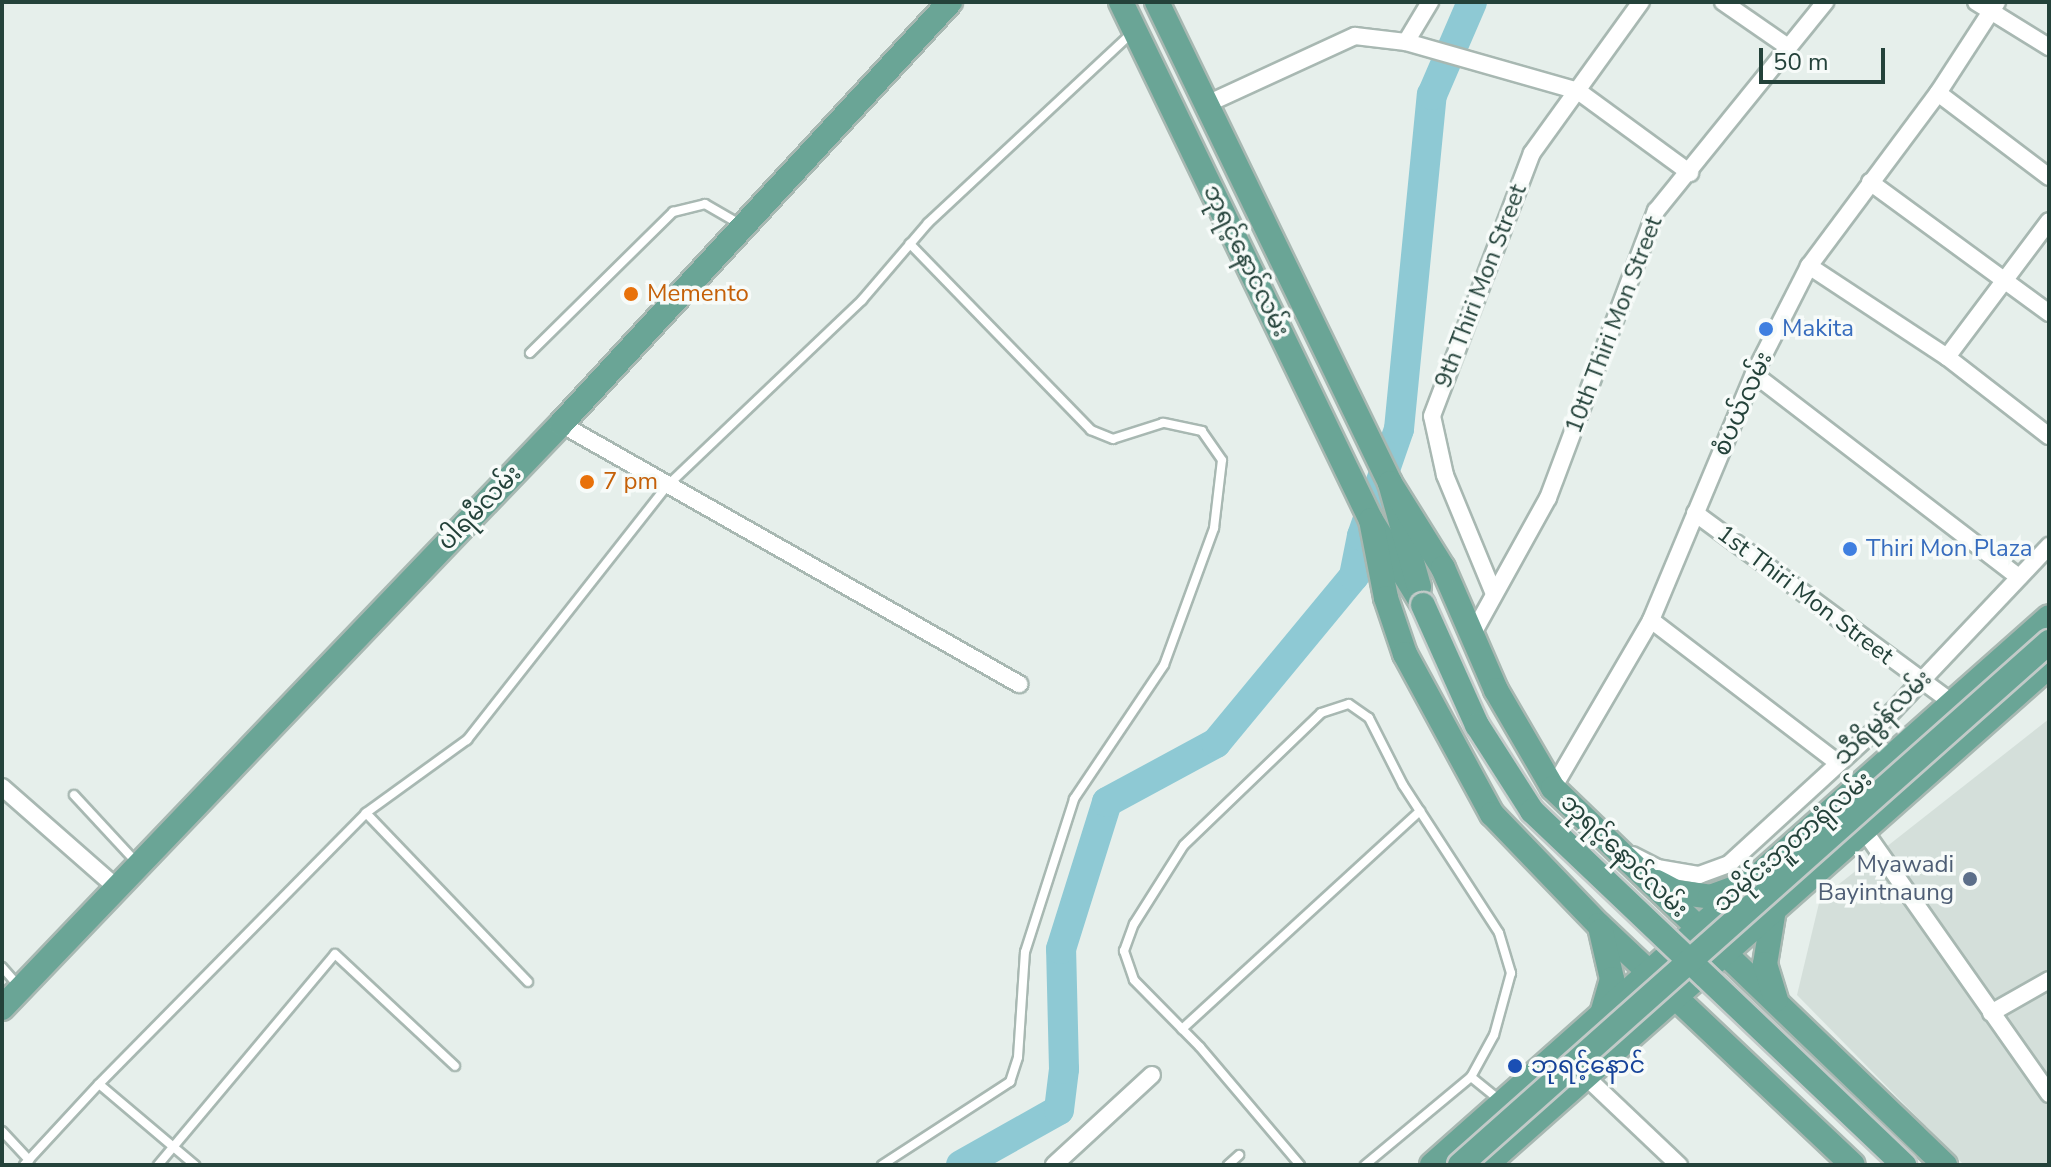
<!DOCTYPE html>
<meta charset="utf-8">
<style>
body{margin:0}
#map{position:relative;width:2051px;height:1167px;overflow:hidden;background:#e6efeb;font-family:"Nunito Sans","Noto Sans Myanmar",sans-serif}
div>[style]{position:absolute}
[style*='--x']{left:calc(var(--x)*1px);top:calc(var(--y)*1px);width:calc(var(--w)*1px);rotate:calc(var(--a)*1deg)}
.built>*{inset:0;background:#d4dfda}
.river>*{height:30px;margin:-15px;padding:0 15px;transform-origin:15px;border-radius:15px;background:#8ec9d4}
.roads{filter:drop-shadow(2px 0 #a8b8b2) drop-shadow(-2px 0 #a8b8b2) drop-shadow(0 2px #a8b8b2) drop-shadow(0 -2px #a8b8b2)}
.lane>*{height:8px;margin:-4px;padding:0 4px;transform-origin:4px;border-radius:4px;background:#fff}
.street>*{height:16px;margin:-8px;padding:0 8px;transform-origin:8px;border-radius:8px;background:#fff}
.primary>*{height:24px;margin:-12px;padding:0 12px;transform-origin:12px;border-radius:12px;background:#6aa596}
.bridges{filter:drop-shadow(2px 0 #c2cac8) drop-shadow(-2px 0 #c2cac8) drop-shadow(0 2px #c2cac8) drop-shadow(0 -2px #c2cac8)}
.primary-bridge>*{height:24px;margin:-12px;padding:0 12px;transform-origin:12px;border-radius:12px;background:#6aa596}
.dots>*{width:22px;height:22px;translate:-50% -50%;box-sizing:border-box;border:4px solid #f7fbf9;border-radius:50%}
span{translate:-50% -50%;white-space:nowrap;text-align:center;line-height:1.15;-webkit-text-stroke:7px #f7fbf9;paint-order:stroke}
.street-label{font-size:24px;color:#24423a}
.food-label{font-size:24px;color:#c56008}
.left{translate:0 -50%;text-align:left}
.shop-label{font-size:24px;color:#366cbe}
.service-label{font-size:24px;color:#4e5e75}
.right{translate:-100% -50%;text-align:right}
.transit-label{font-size:24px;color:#164399}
.frame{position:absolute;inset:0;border:4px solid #24423a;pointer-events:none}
.scale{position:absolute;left:1759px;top:48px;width:126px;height:36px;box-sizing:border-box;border:4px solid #24423a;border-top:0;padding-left:10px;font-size:24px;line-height:28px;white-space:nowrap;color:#24423a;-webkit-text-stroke:6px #f7fbf9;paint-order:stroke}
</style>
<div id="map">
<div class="built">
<i style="clip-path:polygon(2049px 719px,2049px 1165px,1964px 1165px,1797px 995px,1820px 899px)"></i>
</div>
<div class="river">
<i style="--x:961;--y:1165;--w:112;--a:-29.3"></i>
<i style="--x:1059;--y:1110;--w:41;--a:-83"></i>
<i style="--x:1064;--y:1069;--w:120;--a:-91.4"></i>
<i style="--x:1061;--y:949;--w:154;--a:-72.6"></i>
<i style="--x:1107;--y:802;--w:124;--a:-28.4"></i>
<i style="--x:1216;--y:743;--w:217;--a:-50.4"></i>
<i style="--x:1354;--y:576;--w:41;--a:-78.7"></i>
<i style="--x:1362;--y:536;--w:113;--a:-70.9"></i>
<i style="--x:1399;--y:429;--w:336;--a:-84.4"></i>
<i style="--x:1432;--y:95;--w:101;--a:-66.7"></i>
</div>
<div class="roads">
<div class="lane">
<i style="--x:530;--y:353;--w:201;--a:-44.6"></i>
<i style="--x:673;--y:212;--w:33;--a:-14"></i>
<i style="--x:705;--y:204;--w:39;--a:30"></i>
<i style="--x:74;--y:795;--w:94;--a:47.2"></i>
<i style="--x:366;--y:813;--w:234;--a:46.2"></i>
<i style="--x:2;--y:967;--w:28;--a:49"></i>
<i style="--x:1182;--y:1029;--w:323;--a:-42.5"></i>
<i style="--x:1471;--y:1077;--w:36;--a:39"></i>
<i style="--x:99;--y:1084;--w:380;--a:-45.4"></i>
<i style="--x:366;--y:813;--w:125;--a:-35.9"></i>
<i style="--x:467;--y:740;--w:325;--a:-51.8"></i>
<i style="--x:668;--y:485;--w:268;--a:-43.6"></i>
<i style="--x:862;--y:300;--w:101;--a:-49.4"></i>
<i style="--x:928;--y:223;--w:280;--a:-43"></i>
<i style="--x:2;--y:1131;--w:40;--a:47"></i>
<i style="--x:24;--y:1165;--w:110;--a:-47.2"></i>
<i style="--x:99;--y:1084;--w:126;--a:40.2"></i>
<i style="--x:158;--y:1165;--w:275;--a:-50"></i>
<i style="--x:335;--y:954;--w:164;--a:43"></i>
<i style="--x:882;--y:1165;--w:153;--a:-33"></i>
<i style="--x:1010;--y:1082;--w:26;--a:-72"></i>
<i style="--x:1018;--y:1057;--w:105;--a:-86.2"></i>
<i style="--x:1025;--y:952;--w:161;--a:-72.2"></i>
<i style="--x:1074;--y:799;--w:161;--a:-56.1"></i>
<i style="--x:1164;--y:665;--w:146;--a:-69.9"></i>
<i style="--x:1214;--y:528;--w:68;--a:-83.3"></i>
<i style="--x:1222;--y:460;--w:35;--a:-125"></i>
<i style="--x:1202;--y:431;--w:40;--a:-168"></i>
<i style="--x:1163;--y:423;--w:52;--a:162.3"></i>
<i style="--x:1113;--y:439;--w:24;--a:-158"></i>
<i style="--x:1091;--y:430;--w:260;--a:-134.2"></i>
<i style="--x:1228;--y:1165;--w:15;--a:-42"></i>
<i style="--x:1300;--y:1165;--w:155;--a:-130.3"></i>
<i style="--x:1200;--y:1047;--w:94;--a:-134.6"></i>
<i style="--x:1134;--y:980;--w:31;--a:-109"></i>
<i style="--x:1124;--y:951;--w:29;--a:-70"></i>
<i style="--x:1134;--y:924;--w:93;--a:-57.7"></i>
<i style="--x:1184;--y:845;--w:190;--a:-43.9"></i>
<i style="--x:1321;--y:713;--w:29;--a:-18"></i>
<i style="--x:1349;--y:704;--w:24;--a:35"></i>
<i style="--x:1369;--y:718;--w:75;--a:63.1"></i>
<i style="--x:1403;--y:785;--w:176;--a:57"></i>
<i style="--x:1499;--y:933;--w:42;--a:73.3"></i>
<i style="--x:1511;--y:973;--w:64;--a:105.3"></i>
<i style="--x:1494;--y:1035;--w:48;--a:118.7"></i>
<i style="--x:1471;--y:1077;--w:138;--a:140.3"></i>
</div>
<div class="street">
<i style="--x:1723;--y:2;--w:79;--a:34.7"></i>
<i style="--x:1976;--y:2;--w:86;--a:31.7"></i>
<i style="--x:1406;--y:42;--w:47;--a:-59"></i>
<i style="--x:1938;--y:93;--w:139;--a:37.1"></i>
<i style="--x:1207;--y:104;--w:163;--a:-24.7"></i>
<i style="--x:1355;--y:36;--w:51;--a:6.7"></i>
<i style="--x:1406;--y:42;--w:179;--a:15.9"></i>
<i style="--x:1578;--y:91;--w:139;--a:36.2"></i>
<i style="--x:1870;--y:182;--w:222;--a:36.2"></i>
<i style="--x:1809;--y:266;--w:165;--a:33.4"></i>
<i style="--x:1947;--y:357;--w:129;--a:37.8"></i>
<i style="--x:1947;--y:357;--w:170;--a:-53.1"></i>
<i style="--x:1754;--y:374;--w:334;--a:37.5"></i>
<i style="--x:561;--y:424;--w:527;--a:29.58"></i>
<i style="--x:1695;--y:513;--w:322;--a:36.4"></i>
<i style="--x:1494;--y:594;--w:129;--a:-112.4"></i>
<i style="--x:1445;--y:475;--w:60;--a:-102.4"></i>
<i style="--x:1432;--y:416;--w:281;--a:-69.2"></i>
<i style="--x:1532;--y:153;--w:186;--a:-54.2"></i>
<i style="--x:1651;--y:620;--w:235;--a:37.4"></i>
<i style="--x:1472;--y:635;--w:157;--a:-61"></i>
<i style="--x:1548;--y:498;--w:307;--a:-69.4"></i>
<i style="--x:1656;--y:211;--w:269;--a:-51"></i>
<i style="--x:2;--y:787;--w:152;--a:41.3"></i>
<i style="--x:1553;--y:788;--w:194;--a:-59.7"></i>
<i style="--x:1651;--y:620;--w:267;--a:-67.3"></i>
<i style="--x:1754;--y:374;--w:121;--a:-63"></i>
<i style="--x:1809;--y:266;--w:216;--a:-53.3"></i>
<i style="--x:1938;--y:93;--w:108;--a:-57"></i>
<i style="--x:1863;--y:829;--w:324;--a:54.9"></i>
<i style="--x:1632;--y:855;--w:28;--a:27"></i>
<i style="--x:1657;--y:868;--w:43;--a:9.5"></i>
<i style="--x:1699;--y:875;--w:32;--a:-20"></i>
<i style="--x:1729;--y:864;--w:197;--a:-42.5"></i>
<i style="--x:1874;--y:731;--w:255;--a:-46.6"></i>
<i style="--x:1991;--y:1013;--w:67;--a:-29.6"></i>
<i style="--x:1584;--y:1075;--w:131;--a:43.5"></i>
<i style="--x:1054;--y:1165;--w:133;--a:-42.6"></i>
</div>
<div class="primary">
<i style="--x:1121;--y:2;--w:575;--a:64.24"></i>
<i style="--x:1371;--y:520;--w:100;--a:58.5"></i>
<i style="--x:1157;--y:2;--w:534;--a:64.15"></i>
<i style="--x:1390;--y:483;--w:108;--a:74.4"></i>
<i style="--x:1390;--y:483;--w:100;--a:58.1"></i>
<i style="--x:1443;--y:568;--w:133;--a:66.5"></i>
<i style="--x:1496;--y:690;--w:113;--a:59.8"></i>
<i style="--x:1553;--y:788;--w:544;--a:43.88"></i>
<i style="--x:1371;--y:520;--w:79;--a:79.1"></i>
<i style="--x:1386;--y:598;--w:59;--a:71.3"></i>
<i style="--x:1405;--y:654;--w:182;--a:61.5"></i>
<i style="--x:1492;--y:814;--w:154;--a:46.1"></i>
<i style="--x:1599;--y:925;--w:349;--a:43.4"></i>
<i style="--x:1657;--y:882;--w:21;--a:28"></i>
<i style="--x:1676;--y:892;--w:34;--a:8"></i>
<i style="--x:1710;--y:897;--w:27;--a:-20"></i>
<i style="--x:1775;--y:903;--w:62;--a:99.3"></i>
<i style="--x:1765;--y:964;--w:37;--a:73"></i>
<i style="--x:1601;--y:931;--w:49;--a:77.1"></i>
<i style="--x:1612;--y:979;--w:33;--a:106"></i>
<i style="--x:2;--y:1008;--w:808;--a:-46.25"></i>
<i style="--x:561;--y:424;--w:574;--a:-47.33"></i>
<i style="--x:1432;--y:1165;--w:825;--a:-41.61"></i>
<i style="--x:1486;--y:1165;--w:752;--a:-41.55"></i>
</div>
</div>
<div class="bridges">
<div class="primary-bridge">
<i style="--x:1423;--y:605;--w:132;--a:65.8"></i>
<i style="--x:1477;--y:725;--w:102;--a:57.4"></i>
<i style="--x:1532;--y:811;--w:514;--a:43.58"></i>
<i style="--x:1460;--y:1165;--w:788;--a:-41.6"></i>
</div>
</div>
<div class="dots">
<i style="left:631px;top:294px;background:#e8710a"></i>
<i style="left:1766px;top:329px;background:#3f7fe0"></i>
<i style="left:587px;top:482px;background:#e8710a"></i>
<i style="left:1850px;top:549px;background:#3f7fe0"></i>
<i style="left:1970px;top:879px;background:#5c6f8a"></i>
<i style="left:1515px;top:1066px;background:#1a4fb4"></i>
</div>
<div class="street-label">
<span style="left:1246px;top:261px;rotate:64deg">ဘုရင့်နောင်လမ်း</span>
<span style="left:1481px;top:286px;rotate:-69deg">9th Thiri Mon Street</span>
<span style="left:1614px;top:325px;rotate:-69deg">10th Thiri Mon Street</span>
<span style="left:1743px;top:404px;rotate:-66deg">စံပယ်လမ်း</span>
<span style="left:480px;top:508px;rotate:-46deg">ပါရမီလမ်း</span>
<span style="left:1805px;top:595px;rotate:37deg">1st Thiri Mon Street</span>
<span style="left:1883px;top:718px;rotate:-44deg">သီရိမွန်လမ်း</span>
<span style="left:1793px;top:842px;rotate:-41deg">သမိုင်းဘူတာရုံလမ်း</span>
<span style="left:1624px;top:856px;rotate:44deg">ဘုရင့်နောင်လမ်း</span>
</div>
<div class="food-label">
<span class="left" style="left:647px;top:294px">Memento</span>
<span class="left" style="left:603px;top:482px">7 pm</span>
</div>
<div class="shop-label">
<span class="left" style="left:1782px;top:329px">Makita</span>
<span class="left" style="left:1866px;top:549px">Thiri Mon Plaza</span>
</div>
<div class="service-label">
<span class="right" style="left:1954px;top:879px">Myawadi<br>Bayintnaung</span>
</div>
<div class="transit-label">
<span class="left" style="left:1531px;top:1066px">ဘုရင့်နောင်</span>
</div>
<div class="frame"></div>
<div class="scale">50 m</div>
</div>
